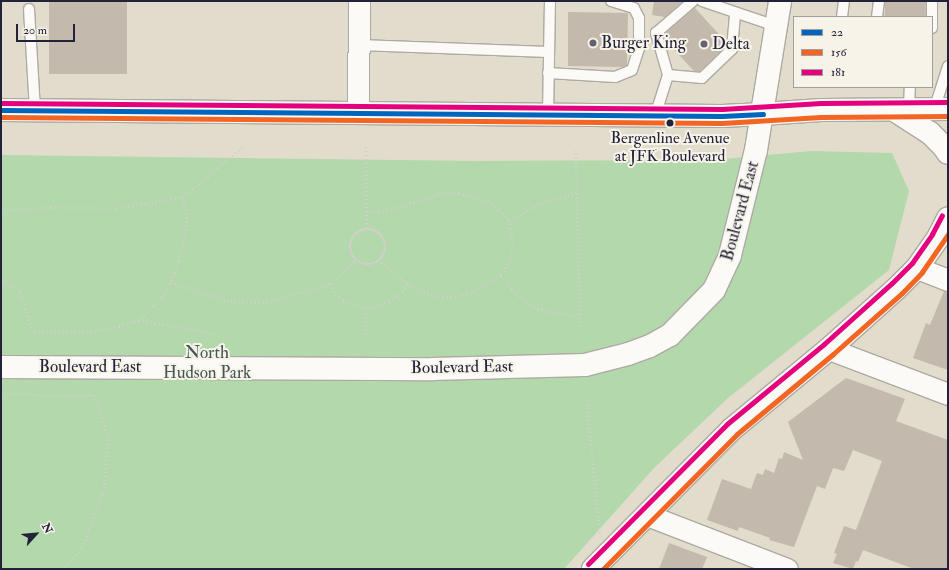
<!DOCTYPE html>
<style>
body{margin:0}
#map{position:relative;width:949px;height:570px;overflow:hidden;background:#e2dccc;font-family:"IM FELL Double Pica",serif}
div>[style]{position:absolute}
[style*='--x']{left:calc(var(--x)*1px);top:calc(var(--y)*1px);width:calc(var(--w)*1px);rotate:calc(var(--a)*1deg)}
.green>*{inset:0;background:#b3d8ab}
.building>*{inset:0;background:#c3b9ac;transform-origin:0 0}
.path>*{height:2.5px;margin-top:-1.25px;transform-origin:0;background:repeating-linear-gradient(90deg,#d1cfcc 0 1px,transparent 0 4px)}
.path>.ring{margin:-1.25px;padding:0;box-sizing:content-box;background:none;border:2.5px solid #d1cfcc;border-radius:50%}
.roads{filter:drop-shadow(1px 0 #aeaaa3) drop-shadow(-1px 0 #aeaaa3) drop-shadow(0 1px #aeaaa3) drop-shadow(0 -1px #aeaaa3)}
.service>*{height:10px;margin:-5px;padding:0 5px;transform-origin:5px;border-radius:5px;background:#fbfaf7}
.minor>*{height:21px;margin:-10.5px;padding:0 10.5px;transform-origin:10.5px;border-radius:10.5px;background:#fbfaf7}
.tertiary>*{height:22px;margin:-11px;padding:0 11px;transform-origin:11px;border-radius:11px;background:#fbfaf7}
.secondary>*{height:22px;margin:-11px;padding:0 11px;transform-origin:11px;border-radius:11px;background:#fbfaf7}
.primary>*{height:22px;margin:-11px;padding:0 11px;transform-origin:11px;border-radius:11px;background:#fbfaf7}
.bus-1>*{height:5px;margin:-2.5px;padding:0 2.5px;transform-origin:2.5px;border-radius:2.5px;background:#0065bd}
.bus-2>*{height:5px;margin:-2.5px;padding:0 2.5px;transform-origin:2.5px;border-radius:2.5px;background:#f26522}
.bus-3>*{height:5px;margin:-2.5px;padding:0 2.5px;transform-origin:2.5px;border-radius:2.5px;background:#e5007d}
.dots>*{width:11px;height:11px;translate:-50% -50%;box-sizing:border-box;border:2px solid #f7f3e8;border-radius:50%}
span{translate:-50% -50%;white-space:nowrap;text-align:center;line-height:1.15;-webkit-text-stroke:4px #f7f3e8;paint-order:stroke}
.bus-label{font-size:16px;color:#22223b}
.poi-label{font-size:17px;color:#22223b}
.left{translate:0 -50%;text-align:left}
.street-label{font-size:17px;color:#22223b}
.park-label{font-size:17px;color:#425754}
.frame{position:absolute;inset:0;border:2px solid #22223b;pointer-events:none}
.legend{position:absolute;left:793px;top:16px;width:140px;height:72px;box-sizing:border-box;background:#f7f3e8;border:1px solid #a29fa3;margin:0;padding:5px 7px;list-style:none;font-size:12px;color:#22223b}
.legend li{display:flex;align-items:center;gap:8px;height:20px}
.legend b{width:20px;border:1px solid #a29fa3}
.north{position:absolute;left:16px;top:514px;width:40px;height:40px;-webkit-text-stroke:3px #f7f3e8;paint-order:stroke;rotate:63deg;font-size:11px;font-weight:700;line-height:16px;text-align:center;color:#22223b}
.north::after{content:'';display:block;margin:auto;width:14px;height:18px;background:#22223b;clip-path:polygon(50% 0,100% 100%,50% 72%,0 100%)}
.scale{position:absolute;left:16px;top:24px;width:59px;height:18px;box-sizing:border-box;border:2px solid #22223b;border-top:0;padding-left:5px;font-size:12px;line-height:14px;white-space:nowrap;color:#22223b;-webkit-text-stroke:3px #f7f3e8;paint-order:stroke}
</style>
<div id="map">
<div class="green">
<i style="clip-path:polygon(811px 151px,892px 153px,909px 191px,889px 270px,728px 398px,654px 468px,564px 569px,1px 569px,1px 155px,478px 161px,713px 160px)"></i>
</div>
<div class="building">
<i style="left:49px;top:1px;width:78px;height:73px"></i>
<i style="clip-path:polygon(654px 1px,683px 1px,665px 17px,652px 15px)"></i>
<i style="left:885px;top:1px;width:41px;height:16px;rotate:1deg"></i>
<i style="clip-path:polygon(695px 8px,726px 42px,726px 46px,700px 71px,694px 71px,665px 40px,663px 35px)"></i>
<i style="clip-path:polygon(568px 12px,628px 13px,627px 65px,623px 67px,568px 66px)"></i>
<i style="clip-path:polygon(944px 291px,948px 292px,948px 370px,913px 358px,926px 323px,930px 325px)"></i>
<i style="clip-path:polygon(846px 378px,905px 399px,896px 421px,948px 440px,948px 569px,914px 569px,863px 550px,858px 562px,856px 561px,853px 569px,833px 563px,837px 554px,834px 553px,844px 526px,856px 530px,882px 461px,853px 450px,844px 471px,833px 468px,825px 489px,817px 486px,794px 547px,769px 540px,770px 538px,739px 527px,738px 531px,707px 520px,722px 479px,751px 489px,757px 473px,763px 475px,765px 469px,774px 473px,779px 458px,782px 459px,784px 452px,803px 460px,788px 422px)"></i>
<i style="clip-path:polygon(669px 543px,707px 557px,702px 569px,659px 569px)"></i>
</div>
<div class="path">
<i style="--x:366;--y:147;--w:82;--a:89.3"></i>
<i style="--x:576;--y:150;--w:179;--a:88.7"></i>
<i style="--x:183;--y:197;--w:80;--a:-39.9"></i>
<i style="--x:1;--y:211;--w:50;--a:-4.6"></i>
<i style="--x:51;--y:207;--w:65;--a:0.9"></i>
<i style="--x:116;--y:208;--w:68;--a:-9.3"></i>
<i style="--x:183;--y:197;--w:21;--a:79"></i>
<i style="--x:187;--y:218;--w:23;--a:97"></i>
<i style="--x:184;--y:241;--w:33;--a:106"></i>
<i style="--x:175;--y:273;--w:24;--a:114"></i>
<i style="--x:165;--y:295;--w:36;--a:136"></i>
<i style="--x:139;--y:320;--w:21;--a:161"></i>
<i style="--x:119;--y:327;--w:19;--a:168"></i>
<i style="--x:100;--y:331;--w:68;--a:179.2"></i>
<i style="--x:32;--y:332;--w:43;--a:-106.3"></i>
<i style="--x:20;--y:291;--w:21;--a:-152"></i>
<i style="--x:367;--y:212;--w:16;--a:0"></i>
<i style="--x:383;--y:212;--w:58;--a:-18.1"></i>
<i style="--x:438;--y:194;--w:21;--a:-3"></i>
<i style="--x:459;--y:193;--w:30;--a:17"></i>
<i style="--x:488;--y:202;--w:14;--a:34"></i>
<i style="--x:500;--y:210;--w:13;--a:48"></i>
<i style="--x:509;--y:220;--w:14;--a:78"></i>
<i style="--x:512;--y:234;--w:15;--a:86"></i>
<i style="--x:513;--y:249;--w:16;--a:108"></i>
<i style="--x:508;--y:264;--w:14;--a:120"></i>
<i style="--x:501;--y:276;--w:34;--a:150"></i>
<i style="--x:472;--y:293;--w:16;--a:166"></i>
<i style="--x:456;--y:297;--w:16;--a:176"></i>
<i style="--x:440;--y:298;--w:18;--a:-161"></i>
<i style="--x:423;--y:292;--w:18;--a:-153"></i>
<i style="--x:407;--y:284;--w:35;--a:-140"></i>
<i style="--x:509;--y:220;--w:36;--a:-28"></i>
<i style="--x:541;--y:203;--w:37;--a:-16"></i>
<i class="ring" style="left:350px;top:229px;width:33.5px;height:33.5px"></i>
<i style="--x:501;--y:276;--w:23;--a:50"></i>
<i style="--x:516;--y:294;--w:22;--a:36"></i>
<i style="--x:534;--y:307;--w:24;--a:17"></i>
<i style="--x:557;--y:314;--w:23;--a:2"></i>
<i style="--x:171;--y:282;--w:59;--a:18.7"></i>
<i style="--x:227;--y:301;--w:40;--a:1.4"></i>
<i style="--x:267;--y:302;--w:66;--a:-15.9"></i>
<i style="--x:330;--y:284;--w:35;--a:-43"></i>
<i style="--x:330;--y:284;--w:12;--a:59"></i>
<i style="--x:336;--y:294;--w:9;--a:41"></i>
<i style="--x:343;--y:300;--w:12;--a:24"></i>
<i style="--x:354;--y:305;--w:12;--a:14"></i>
<i style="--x:366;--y:308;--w:11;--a:-5"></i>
<i style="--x:377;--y:307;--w:13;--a:-27"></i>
<i style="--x:389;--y:301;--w:26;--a:-37"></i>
<i style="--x:139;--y:320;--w:80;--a:10"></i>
<i style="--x:366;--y:334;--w:26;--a:-90"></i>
<i style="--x:1;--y:394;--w:93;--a:0.6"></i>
<i style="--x:94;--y:395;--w:43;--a:71.1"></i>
<i style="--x:108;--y:436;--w:51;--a:93.4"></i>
<i style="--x:105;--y:487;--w:66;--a:110.4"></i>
<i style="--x:82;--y:549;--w:28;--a:134"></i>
<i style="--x:587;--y:400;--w:134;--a:84.4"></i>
</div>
<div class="roads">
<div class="service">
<i style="--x:702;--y:1;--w:78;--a:18.7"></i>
<i style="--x:29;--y:9;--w:102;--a:86.6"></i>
<i style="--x:842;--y:17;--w:16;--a:-83"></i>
<i style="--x:877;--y:17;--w:16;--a:-83"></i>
<i style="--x:932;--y:28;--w:27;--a:-90"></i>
<i style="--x:359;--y:45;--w:190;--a:2.1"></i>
<i style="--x:548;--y:73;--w:67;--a:3.4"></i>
<i style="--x:615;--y:77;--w:18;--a:-22"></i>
<i style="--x:632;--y:70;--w:23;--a:-72"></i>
<i style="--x:639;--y:48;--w:30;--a:-90"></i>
<i style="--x:639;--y:18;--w:11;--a:-117"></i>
<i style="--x:634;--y:8;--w:24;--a:-163"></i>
<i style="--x:668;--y:75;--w:34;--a:5"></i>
<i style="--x:702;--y:78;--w:42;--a:-44"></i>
<i style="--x:732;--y:49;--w:36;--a:-85"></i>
<i style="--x:909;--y:110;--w:23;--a:-88"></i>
<i style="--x:934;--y:110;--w:46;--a:-72.3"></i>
<i style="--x:548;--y:115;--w:114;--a:-89"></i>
<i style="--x:655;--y:116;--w:43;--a:-72.4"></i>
<i style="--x:668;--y:75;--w:44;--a:-105.9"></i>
<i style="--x:656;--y:33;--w:49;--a:-40.9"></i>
</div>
<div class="minor">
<i style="--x:358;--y:112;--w:111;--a:-89.5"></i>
<i style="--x:917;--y:268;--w:33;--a:21"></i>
<i style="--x:829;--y:349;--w:127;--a:20.7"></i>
<i style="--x:647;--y:515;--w:150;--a:21.1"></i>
</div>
<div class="tertiary">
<i style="--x:1;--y:110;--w:721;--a:0.48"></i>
<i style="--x:722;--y:116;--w:41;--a:-2.8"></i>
</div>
<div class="secondary">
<i style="--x:894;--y:110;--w:43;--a:32.6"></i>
<i style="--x:930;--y:133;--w:20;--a:45"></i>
<i style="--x:944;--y:147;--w:7;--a:56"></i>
<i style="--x:763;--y:114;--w:58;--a:-3.9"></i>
<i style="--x:821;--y:110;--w:127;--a:-0.5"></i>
<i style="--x:593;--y:569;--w:197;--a:-45.2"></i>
<i style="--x:732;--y:429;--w:126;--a:-39.5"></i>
<i style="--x:829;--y:349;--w:91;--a:-41.9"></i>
<i style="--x:897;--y:288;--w:28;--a:-45"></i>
<i style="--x:917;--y:268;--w:37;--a:-55"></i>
<i style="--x:938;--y:238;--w:22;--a:-63"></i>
</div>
<div class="primary">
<i style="--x:1;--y:367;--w:432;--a:0.3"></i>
<i style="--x:433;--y:369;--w:152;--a:-1.5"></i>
<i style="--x:585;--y:365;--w:44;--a:-14.3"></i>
<i style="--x:628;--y:354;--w:23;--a:-20"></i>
<i style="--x:650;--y:346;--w:23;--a:-29"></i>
<i style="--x:670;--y:335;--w:63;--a:-45.6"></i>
<i style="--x:714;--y:290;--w:38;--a:-65"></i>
<i style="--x:730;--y:255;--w:108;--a:-76.1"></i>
<i style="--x:756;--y:150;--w:151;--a:-80.8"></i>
</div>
</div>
<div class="bus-1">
<i style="--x:1;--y:110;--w:721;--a:0.48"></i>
<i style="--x:722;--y:116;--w:41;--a:-2.8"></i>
</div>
<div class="bus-2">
<i style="--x:1;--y:117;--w:721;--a:0.48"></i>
<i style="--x:722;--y:123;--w:99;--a:-3.5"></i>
<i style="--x:821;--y:117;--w:127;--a:-0.5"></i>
<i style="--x:603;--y:569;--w:190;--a:-45.2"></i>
<i style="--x:737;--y:434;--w:125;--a:-39.8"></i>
<i style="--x:833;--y:354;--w:92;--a:-41.5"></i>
<i style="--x:902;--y:293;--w:29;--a:-46"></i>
<i style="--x:922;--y:272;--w:46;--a:-55.6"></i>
</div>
<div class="bus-3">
<i style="--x:1;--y:103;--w:721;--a:0.48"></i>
<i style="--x:722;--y:109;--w:99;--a:-3.5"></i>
<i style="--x:821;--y:103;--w:127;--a:-0.5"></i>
<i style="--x:588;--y:564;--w:197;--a:-45.2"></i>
<i style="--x:727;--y:424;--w:126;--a:-39.5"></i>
<i style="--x:824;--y:344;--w:91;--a:-41.9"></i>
<i style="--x:892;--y:283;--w:28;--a:-45"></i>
<i style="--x:912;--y:263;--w:35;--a:-55"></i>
<i style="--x:932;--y:234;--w:21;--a:-62"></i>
</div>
<div class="dots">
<i style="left:593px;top:43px;background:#65636e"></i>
<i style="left:704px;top:44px;background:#65636e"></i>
<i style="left:670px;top:123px;background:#22223b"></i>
</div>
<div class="bus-label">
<span style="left:670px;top:147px">Bergenline Avenue<br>at JFK Boulevard</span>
</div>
<div class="poi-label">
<span class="left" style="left:601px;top:43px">Burger King</span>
<span class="left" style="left:712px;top:44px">Delta</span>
</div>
<div class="street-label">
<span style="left:740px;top:211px;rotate:-75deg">Boulevard East</span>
<span style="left:90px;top:367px">Boulevard East</span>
<span style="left:462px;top:367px;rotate:-1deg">Boulevard East</span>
</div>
<div class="park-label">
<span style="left:207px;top:363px">North<br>Hudson Park</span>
</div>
<div class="frame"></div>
<ul class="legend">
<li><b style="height:5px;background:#0065bd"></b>22</li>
<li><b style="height:5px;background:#f26522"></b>156</li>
<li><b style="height:5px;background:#e5007d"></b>181</li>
</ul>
<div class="north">N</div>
<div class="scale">20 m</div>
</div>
